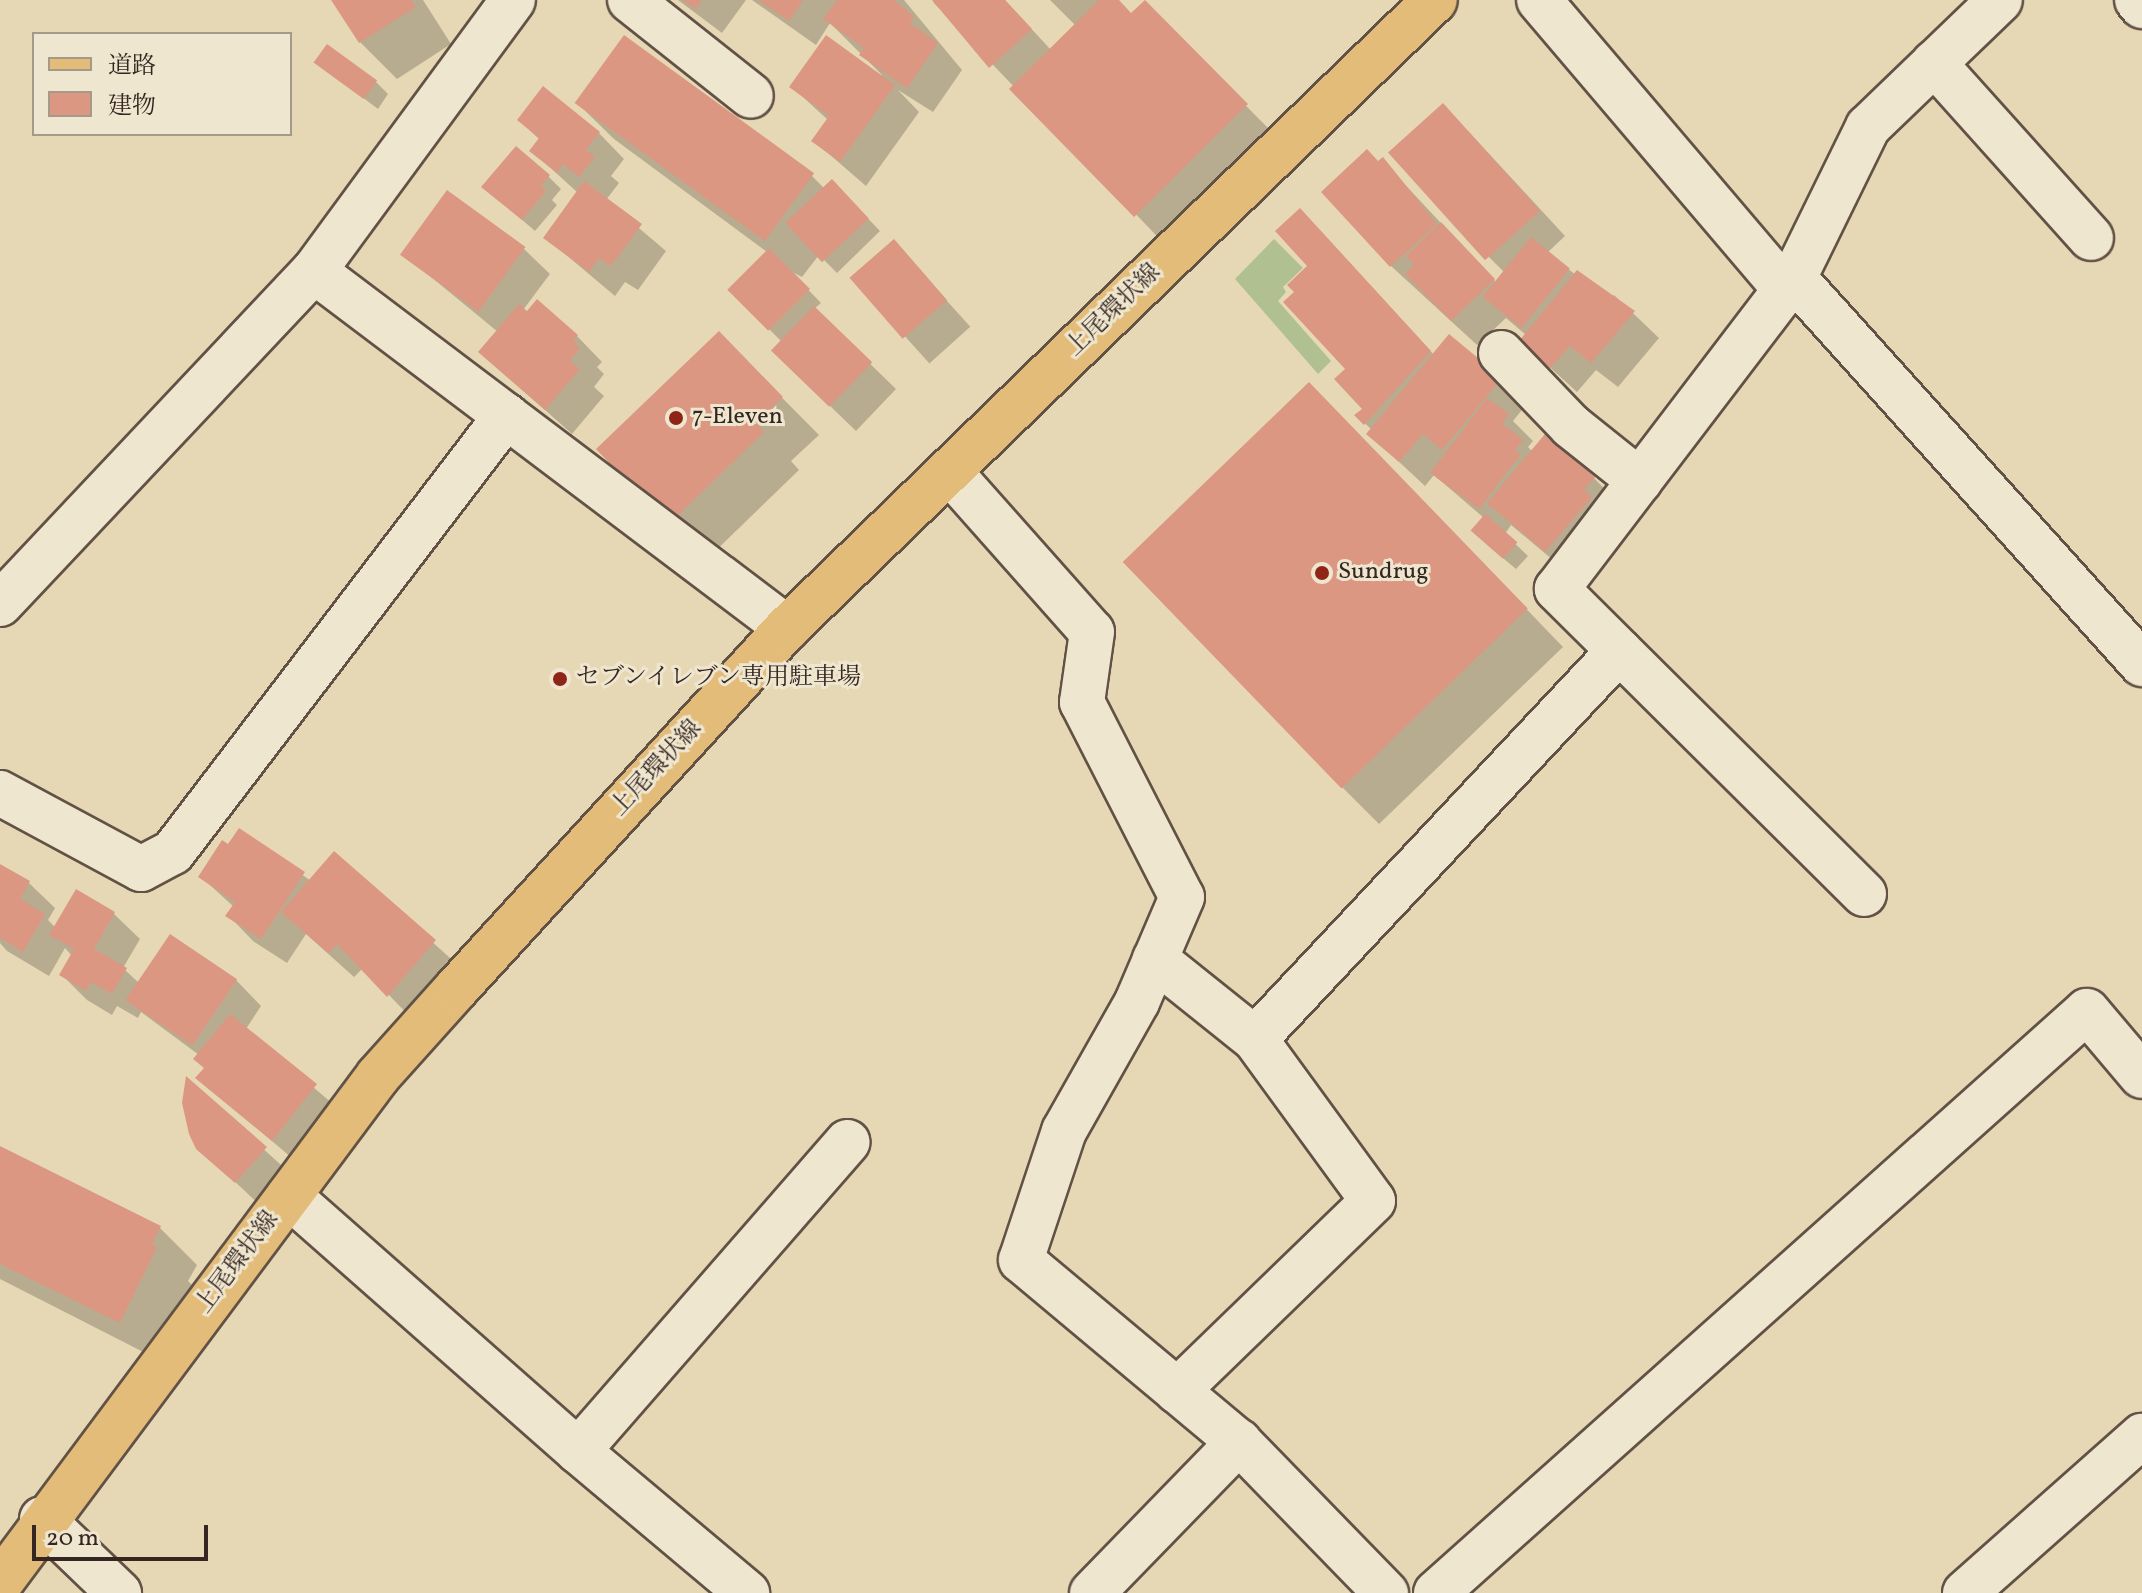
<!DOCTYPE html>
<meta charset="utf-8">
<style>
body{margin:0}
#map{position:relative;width:2142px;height:1593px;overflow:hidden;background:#e7d8b5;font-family:Vollkorn,"Noto Serif JP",serif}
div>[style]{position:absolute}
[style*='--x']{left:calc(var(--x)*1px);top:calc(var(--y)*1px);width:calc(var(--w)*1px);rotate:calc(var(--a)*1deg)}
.green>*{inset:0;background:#b1c091}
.shadow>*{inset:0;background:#0003;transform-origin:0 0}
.building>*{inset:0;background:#db9781;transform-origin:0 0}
.roads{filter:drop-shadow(2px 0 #625246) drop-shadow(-2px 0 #625246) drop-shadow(0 2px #625246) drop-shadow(0 -2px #625246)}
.minor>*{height:44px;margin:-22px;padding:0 22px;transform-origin:22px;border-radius:22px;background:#efe6cf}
.major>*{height:44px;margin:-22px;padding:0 22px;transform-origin:22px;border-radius:22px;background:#e4bc7a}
.dots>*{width:22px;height:22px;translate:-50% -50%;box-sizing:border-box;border:4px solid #efe6cf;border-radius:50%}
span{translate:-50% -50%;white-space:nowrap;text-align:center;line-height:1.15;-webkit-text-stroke:6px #efe6cf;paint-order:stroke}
.street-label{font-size:24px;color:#352621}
.poi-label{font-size:24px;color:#352621}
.left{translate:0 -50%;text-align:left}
.legend{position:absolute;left:32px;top:32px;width:260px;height:104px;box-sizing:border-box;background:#efe6cf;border:2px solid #a59989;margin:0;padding:10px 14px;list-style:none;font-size:24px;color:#352621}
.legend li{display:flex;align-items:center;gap:16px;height:40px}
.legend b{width:40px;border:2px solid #a59989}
.scale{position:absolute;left:32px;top:1525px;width:176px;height:36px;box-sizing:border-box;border:4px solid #352621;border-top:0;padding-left:10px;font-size:24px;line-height:28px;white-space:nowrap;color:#352621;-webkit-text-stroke:6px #efe6cf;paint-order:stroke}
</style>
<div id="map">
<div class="green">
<i style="clip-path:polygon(1274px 239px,1303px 268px,1283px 287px,1286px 292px,1278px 301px,1331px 361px,1318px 374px,1235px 279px)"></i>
</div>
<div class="shadow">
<i style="clip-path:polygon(333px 0,423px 0,451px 44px,397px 79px,360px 42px)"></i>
<i style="clip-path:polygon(678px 0,746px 0,722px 33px)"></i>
<i style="clip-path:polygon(752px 0,904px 0,962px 70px,933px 112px,898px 90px,919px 112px,866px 186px,814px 141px,828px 120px,792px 87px,882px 75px,830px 23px,816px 45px)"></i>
<i style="clip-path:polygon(1005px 0,1051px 50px,1076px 26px,1050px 0,1117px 0,1132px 15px,1144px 3px,1283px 143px,1172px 252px,933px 2px)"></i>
<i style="clip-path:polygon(317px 63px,376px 82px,388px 94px,378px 109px)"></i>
<i style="clip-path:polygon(577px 103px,812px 176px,825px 189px,832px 181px,880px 231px,837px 273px,819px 255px,802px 277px,790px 271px,821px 303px,814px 309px,896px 389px,856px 431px,799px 376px,782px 342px,730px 290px,767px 252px,614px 139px)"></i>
<i style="clip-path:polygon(519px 120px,599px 133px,624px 159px,611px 176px,619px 183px,606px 200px,666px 251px,638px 290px,625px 282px,615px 296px,546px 238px,578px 193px,532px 151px,540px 140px)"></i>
<i style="clip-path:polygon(1468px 131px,1565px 236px,1547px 253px,1609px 300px,1614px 295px,1659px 338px,1618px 387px,1596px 370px,1577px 392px,1521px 341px,1526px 335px,1506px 318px,1477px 345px,1391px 266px,1378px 163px,1382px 160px,1496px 282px,1504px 272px,1489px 257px)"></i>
<i style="clip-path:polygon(548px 176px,561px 189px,552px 200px,557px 205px,535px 231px,484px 187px)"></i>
<i style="clip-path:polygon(447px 193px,524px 249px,550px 274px,523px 310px,577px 336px,602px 362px,597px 367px,604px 374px,594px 387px,604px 396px,572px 434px,480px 352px,498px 332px,403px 254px)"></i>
<i style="clip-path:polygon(1325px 236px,1434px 355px,1450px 337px,1526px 405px,1513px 421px,1533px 441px,1528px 447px,1533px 452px,1594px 478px,1619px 504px,1572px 576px,1511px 525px,1505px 534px,1528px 556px,1516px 569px,1485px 543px,1484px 518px,1434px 475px,1425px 486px,1369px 434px,1372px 430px,1357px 416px,1365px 409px,1348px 369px,1296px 293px)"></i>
<i style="left:894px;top:242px;width:114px;height:55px;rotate:48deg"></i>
<i style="clip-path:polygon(719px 334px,819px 435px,791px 461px,799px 470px,706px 560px,669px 523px)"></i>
<i style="clip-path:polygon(1346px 421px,1563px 647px,1379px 824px,1342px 787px)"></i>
<i style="clip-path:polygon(240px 831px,311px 881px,334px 853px,460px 967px,414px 1021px,363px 968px,354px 977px,306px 934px,287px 963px,253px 941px,228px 915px,234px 907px,200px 876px)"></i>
<i style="clip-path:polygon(0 866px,29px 883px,55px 908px,48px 920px,56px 928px,76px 892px,114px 914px,140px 939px,123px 968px,140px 984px,236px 980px,261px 1006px,246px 1029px,341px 1111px,299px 1164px,198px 1078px,206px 1068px,199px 1055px,141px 1012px,138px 1018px,117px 1006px,112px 1015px,87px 1000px,61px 974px,72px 956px,65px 948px,49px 976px,7px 951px,0 943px)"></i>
<i style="clip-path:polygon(187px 1080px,291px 1174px,262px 1207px,198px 1147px)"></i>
<i style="clip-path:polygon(0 1149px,160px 1228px,197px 1265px,188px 1281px,193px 1286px,157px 1359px,0 1279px)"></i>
</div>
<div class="building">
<i style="clip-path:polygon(331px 0,411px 0,416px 7px,359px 43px)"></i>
<i style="clip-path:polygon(683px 0,702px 0,695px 9px)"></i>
<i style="clip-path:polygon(758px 0,803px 0,789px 21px)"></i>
<i style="clip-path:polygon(837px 0,894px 0,914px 17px,910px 23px,938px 43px,907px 88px,859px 55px,864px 48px,823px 19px)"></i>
<i style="clip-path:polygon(932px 0,1005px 0,1032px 29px,989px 68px)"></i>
<i style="clip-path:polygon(1099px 0,1119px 0,1131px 13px,1145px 0,1248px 104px,1134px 217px,1009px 89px)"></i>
<i style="left:624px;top:35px;width:235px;height:84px;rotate:36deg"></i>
<i style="clip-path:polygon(826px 35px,895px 85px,840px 162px,811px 141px,829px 116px,789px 87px)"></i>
<i style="left:327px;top:44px;width:62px;height:23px;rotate:36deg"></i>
<i style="clip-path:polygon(543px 86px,600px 132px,586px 150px,595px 157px,579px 177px,563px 164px,557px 173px,529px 151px,539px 138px,517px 120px)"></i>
<i style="left:1443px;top:103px;width:145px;height:74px;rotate:48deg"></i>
<i style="clip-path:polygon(516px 146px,550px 175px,541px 186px,546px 191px,522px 220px,481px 187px)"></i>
<i style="clip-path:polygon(1367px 149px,1378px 161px,1383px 157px,1437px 224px,1390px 267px,1321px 192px)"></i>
<i style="left:832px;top:179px;width:54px;height:64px;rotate:47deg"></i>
<i style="clip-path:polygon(584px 181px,642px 224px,611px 266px,599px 258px,589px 272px,543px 238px)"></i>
<i style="left:447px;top:190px;width:97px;height:80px;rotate:36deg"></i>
<i style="clip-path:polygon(1300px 208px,1431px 351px,1364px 425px,1354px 415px,1362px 409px,1334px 379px,1345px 369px,1283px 302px,1294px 292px,1287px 285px,1307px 266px,1275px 231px)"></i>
<i style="clip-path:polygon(1441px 222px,1495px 279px,1451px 321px,1405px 274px,1414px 265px,1406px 256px)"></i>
<i style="left:1531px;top:237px;width:50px;height:77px;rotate:39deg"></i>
<i style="left:894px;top:239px;width:81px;height:59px;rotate:49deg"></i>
<i style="left:769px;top:248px;width:58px;height:59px;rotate:45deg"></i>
<i style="clip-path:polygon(1577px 270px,1635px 311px,1591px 363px,1570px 346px,1550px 368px,1519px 341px)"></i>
<i style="clip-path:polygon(537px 299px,578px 335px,573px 341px,580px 348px,570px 361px,580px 369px,545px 410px,478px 352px,519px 304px,527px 311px)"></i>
<i style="left:814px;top:306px;width:81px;height:62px;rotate:44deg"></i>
<i style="clip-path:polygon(719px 331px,783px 397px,756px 423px,764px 432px,668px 525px,596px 449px)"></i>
<i style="clip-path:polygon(1449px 334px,1502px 378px,1442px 450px,1423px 434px,1399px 462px,1366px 434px)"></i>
<i style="left:1309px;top:382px;width:315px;height:259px;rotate:46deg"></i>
<i style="clip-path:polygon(1487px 398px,1509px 414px,1502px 423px,1523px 440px,1515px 450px,1521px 454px,1479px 509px,1430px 473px)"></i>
<i style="clip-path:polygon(1545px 434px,1595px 477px,1584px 490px,1592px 497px,1545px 552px,1487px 503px)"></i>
<i style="left:1485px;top:514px;width:43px;height:22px;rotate:41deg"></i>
<i style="clip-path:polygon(239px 828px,305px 872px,261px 939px,225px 916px,235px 902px,198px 877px,222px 840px,228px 844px)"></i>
<i style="clip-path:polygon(334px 851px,436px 940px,387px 997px,337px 944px,328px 953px,281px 912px)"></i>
<i style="clip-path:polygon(0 864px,30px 881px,20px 899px,45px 914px,23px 952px,0 938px)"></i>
<i style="clip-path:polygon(76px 889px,115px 912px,94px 949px,127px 968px,112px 994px,91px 982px,86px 991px,59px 975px,74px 949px,49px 935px)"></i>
<i style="left:170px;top:934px;width:81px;height:80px;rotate:34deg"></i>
<i style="clip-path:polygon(230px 1014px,317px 1084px,272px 1141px,195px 1078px,204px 1068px,193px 1059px)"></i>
<i style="clip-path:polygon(186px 1076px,267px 1147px,235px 1183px,196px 1149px,189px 1134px,182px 1103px)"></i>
<i style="clip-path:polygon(0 1146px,161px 1226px,152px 1244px,157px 1247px,120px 1323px,0 1264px)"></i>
</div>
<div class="roads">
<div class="minor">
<i style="--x:630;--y:0;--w:154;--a:38.4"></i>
<i style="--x:1539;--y:0;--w:381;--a:49.6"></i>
<i style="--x:2137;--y:0;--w:8;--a:50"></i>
<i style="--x:1934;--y:63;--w:235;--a:48.1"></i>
<i style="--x:314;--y:271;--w:593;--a:37.04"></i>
<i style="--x:1794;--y:278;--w:520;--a:47.96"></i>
<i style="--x:1501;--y:353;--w:101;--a:46.2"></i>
<i style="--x:1571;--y:426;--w:88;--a:38.6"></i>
<i style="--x:949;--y:471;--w:215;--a:48.4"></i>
<i style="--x:1092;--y:632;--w:71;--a:98.1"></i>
<i style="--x:1082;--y:702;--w:219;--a:62.9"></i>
<i style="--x:1182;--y:897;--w:114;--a:113.2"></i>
<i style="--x:1137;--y:1002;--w:148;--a:119.5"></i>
<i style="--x:1064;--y:1131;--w:136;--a:108.4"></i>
<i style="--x:1021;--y:1260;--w:284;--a:39.9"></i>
<i style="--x:1239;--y:1442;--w:211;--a:45.8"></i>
<i style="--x:0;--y:604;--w:458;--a:-46.7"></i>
<i style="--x:314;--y:271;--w:336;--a:-53.7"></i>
<i style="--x:0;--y:793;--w:160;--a:28.3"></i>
<i style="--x:141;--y:869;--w:36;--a:-28"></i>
<i style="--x:173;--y:852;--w:549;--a:-52.63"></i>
<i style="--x:1864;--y:894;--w:433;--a:-135.2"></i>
<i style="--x:1557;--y:589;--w:391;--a:-52.7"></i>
<i style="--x:1794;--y:278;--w:168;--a:-63.9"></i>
<i style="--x:1868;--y:127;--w:183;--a:-43.9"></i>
<i style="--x:1155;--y:959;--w:128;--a:38.7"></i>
<i style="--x:1255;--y:1039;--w:200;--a:53.9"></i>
<i style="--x:1373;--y:1201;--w:273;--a:135.9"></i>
<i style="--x:1255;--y:1039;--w:532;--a:-46.83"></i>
<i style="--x:289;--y:1196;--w:385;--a:41.4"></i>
<i style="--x:578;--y:1451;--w:221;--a:40"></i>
<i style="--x:578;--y:1451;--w:410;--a:-48.9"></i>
<i style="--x:42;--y:1519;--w:107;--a:43.9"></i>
<i style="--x:1092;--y:1593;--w:211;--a:-45.8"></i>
<i style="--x:1436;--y:1593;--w:873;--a:-41.8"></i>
<i style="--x:2087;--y:1011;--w:85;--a:49.8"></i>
<i style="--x:1965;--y:1593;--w:237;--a:-41.6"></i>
</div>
<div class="major">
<i style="--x:0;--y:1583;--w:632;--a:-53.29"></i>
<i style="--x:378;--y:1076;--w:118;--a:-48.1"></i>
<i style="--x:457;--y:988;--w:488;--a:-47.5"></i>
<i style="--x:787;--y:628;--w:902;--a:-44.1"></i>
</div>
</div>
<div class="dots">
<i style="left:676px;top:418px;background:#8f2418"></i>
<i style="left:1322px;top:573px;background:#8f2418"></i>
<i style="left:560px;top:679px;background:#8f2418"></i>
</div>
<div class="street-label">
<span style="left:1114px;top:311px;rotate:-44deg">上尾環状線</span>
<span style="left:657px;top:769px;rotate:-47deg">上尾環状線</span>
<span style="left:238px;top:1263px;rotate:-53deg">上尾環状線</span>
</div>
<div class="poi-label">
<span class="left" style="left:692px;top:418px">7-Eleven</span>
<span class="left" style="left:1338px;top:573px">Sundrug</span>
<span class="left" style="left:576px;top:679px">セブンイレブン専用駐車場</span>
</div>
<ul class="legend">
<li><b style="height:10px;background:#e4bc7a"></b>道路</li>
<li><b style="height:22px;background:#db9781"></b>建物</li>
</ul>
<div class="scale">20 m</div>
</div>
